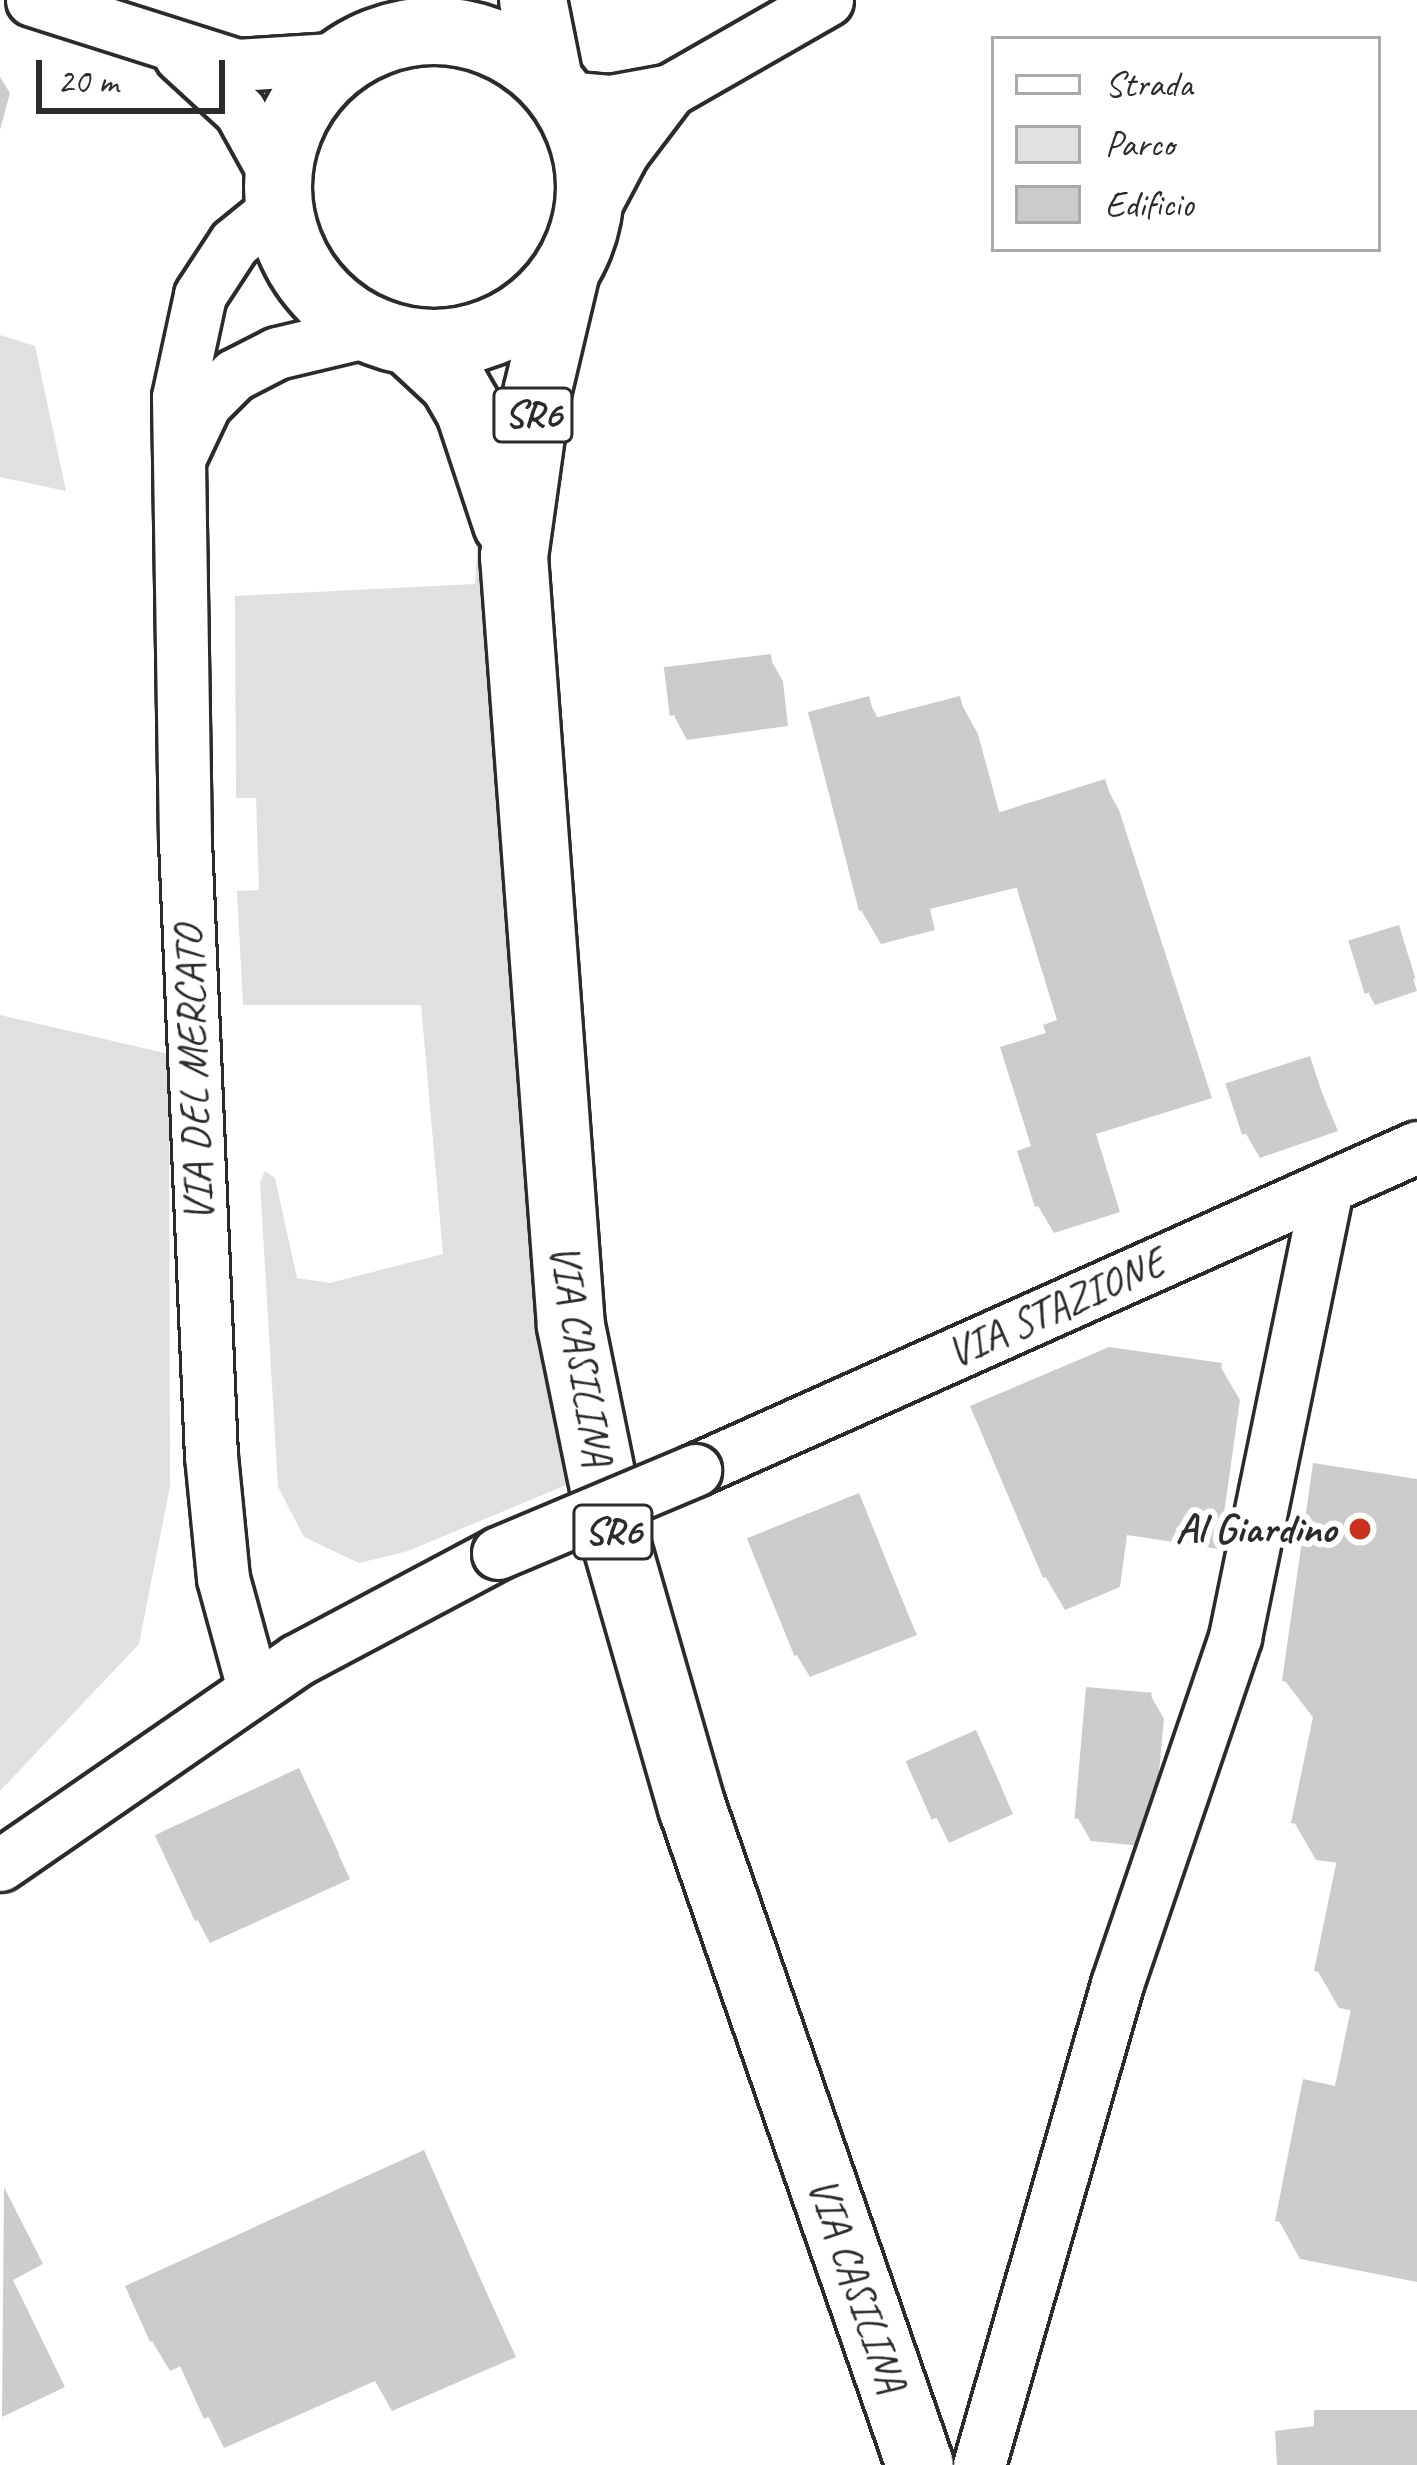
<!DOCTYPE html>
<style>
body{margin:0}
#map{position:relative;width:1417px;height:2465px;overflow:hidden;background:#fff;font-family:Caveat,sans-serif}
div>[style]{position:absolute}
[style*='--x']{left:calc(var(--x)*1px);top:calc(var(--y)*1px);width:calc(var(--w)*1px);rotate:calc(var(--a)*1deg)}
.green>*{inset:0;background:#e0e0e0}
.shadow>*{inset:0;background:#0003}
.building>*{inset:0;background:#cbcbcb;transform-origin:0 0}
.roads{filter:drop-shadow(3px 0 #2b2b2b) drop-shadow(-3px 0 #2b2b2b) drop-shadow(0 3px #2b2b2b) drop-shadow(0 -3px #2b2b2b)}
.street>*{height:51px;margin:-25.5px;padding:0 25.5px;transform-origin:25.5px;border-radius:25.5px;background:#fff}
.primary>*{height:66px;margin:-33px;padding:0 33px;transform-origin:33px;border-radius:33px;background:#fff}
.primary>.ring{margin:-33px;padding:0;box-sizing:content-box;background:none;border:66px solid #fff;border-radius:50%}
.bridges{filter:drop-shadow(3px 0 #2b2b2b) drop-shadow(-3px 0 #2b2b2b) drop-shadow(0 3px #2b2b2b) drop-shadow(0 -3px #2b2b2b)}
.street-bridge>*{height:51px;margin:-25.5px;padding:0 25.5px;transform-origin:25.5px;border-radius:25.5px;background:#fff}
.dots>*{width:33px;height:33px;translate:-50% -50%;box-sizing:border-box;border:6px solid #fff;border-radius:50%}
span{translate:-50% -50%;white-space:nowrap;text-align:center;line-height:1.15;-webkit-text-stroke:12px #fff;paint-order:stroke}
.shield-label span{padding:3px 9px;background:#fff;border:3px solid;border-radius:9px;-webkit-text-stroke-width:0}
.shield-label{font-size:39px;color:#2b2b2b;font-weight:700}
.street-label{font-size:42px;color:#2b2b2b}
.poi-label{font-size:42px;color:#2b2b2b;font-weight:700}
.right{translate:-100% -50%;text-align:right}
.legend{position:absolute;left:991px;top:36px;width:390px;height:216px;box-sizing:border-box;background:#fff;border:3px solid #aaa;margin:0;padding:15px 21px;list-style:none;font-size:36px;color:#2b2b2b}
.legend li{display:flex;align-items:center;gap:24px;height:60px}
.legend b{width:60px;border:3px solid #aaa}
.scale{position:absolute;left:36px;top:60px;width:189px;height:54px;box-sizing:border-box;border:6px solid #2b2b2b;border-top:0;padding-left:15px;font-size:36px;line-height:42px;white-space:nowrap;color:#2b2b2b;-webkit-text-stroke:9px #fff;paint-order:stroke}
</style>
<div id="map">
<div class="green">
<i style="clip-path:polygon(0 335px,35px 346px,66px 491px,0 477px)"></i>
<i style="clip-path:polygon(479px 518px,502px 520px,571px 1483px,408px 1551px,359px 1563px,304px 1537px,278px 1487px,260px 1182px,265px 1171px,275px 1178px,297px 1278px,330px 1283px,443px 1254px,421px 1005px,243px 1005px,237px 891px,259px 890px,256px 798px,236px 798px,235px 596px,475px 584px)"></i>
<i style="clip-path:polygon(0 1015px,169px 1054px,170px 1486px,139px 1644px,0 1791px)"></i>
</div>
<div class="shadow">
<i style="clip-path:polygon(0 77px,10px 93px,0 130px)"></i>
<i style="clip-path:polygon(769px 657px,783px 681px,788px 726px,687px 740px,674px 716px)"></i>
<i style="clip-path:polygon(868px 700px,879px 720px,959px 700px,978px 734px,1000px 815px,1104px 783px,1119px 810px,1212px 1098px,1096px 1134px,1120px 1212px,1054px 1233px,1038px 1206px,1034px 1148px,1049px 1035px,1060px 1022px,1019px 887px,930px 909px,935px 930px,881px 944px,861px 910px)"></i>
<i style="clip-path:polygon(1397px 929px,1417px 991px,1375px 1005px,1369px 994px)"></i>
<i style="clip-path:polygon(1308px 1060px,1338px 1131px,1260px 1158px,1246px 1134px)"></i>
<i style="clip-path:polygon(1220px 1366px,1240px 1400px,1219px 1549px,1127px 1535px,1120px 1587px,1065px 1610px,1045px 1576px)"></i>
<i style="clip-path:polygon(1316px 1466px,1417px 1482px,1417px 2282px,1300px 2259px,1279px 2221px,1337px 2089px,1354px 2011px,1339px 2008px,1317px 1970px,1339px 1863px,1316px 1860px,1294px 1822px,1315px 1720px,1285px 1681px)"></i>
<i style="clip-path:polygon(858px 1496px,917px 1635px,810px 1677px,796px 1654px,793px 1522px)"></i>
<i style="clip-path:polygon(1151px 1696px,1164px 1719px,1152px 1847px,1091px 1841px,1077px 1817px)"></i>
<i style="clip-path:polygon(988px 1758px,1013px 1814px,949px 1843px,910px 1764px)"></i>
<i style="clip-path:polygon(311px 1796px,350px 1879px,210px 1943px,197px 1919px)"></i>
<i style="clip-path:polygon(423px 2154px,516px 2357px,392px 2411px,375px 2381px,224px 2448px,183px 2365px,170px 2371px,152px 2341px)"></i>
<i style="clip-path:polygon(4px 2187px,43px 2264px,13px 2280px,65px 2387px,2px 2417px)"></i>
<i style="clip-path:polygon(1417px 2413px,1417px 2465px,1277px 2465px,1275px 2431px)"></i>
</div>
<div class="building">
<i style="left:771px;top:654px;width:49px;height:108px;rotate:83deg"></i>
<i style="clip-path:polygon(869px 696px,875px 718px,960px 696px,1002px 853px,913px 875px,917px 896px,859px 911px,808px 712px)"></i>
<i style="clip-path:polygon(1105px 779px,1198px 1070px,1083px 1106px,1107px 1184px,1035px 1207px,1017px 1151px,1031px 1146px,1000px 1047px,1046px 1033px,1043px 1025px,1057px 1020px,994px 814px)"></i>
<i style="left:1399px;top:925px;width:56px;height:53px;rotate:73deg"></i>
<i style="left:1310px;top:1056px;width:54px;height:89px;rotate:72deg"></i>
<i style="clip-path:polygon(1109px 1347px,1222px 1363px,1200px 1516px,1109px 1502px,1102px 1553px,1043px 1578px,970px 1406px)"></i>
<i style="clip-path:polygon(1313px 1463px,1417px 1479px,1411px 2248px,1275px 2221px,1303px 2079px,1335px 2086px,1357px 1980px,1314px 1971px,1343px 1830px,1291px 1823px,1319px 1688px,1282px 1681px)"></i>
<i style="left:859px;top:1493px;width:127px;height:121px;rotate:68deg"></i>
<i style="left:1086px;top:1687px;width:66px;height:132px;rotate:5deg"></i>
<i style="left:976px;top:1730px;width:64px;height:77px;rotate:66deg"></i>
<i style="left:299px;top:1768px;width:95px;height:159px;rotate:65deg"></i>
<i style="clip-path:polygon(424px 2150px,501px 2326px,372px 2382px,358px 2351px,204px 2419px,166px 2335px,150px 2342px,125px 2286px)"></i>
<i style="left:1417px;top:2410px;width:55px;height:103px;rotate:90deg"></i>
</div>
<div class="roads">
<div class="street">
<i style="--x:32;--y:0;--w:215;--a:17.6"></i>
<i style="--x:237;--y:65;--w:107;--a:-3.7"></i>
<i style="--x:180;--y:56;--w:81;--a:42.5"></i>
<i style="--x:240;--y:111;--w:77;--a:61.1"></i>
<i style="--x:563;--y:97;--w:47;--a:4.9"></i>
<i style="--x:610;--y:101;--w:61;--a:-10.4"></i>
<i style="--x:588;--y:218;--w:75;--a:-62.1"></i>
<i style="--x:623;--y:152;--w:78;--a:-52.8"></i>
<i style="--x:670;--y:90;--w:181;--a:-29.8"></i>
<i style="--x:181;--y:455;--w:56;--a:-64.8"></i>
<i style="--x:205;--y:404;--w:41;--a:-45"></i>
<i style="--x:234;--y:375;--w:48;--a:-27.1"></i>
<i style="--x:277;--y:353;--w:95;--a:-13.4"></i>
<i style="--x:695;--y:1470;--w:791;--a:-24.1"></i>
<i style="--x:253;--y:1688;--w:114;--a:-105.3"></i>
<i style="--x:223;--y:1578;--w:123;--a:-95.6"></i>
<i style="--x:211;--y:1456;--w:615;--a:-92.42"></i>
<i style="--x:185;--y:842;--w:445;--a:-90.9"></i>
<i style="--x:178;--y:397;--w:104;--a:-77.8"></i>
<i style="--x:200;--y:295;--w:62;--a:-56.8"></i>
<i style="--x:234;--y:243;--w:57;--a:-39.3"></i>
<i style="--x:0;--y:1865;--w:361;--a:-34.6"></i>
<i style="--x:297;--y:1660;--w:228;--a:-28"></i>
<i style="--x:979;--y:2465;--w:500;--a:-73.99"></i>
<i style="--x:1117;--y:1984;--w:367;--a:-71.2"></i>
<i style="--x:1235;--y:1637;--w:459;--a:-78.4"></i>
</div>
<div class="primary">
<i style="--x:533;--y:0;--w:82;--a:78.7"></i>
<i class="ring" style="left:278px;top:31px;width:246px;height:246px"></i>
<i style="--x:565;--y:275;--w:121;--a:103.3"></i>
<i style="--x:537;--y:393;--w:165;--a:98"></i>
<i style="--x:514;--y:556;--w:772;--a:85.77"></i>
<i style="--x:571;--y:1326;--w:210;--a:78.5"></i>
<i style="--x:613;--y:1532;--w:286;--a:74"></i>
<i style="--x:692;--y:1807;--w:696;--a:70.89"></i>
<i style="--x:411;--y:343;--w:57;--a:42.9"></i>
<i style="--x:453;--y:382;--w:34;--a:60"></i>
<i style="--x:470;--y:412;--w:118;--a:71.7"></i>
</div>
</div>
<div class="bridges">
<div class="street-bridge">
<i style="--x:498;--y:1553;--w:214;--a:-22.8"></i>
</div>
</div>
<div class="dots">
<i style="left:1360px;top:1529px;background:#c8321e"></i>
</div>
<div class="shield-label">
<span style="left:533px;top:415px">SR6</span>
<span style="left:613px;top:1532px">SR6</span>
</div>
<div class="street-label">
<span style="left:194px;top:1074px;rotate:-92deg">VIA DEL MERCATO</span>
<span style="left:1056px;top:1308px;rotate:-24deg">VIA STAZIONE</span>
<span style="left:581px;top:1355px;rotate:81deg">VIA CASILINA</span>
<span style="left:857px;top:2285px;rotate:71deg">VIA CASILINA</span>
</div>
<div class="poi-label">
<span class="right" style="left:1336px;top:1529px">Al Giardino</span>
</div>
<ul class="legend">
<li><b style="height:15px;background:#fff"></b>Strada</li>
<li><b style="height:33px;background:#e0e0e0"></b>Parco</li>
<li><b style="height:33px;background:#cbcbcb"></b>Edificio</li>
</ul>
<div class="scale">20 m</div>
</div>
